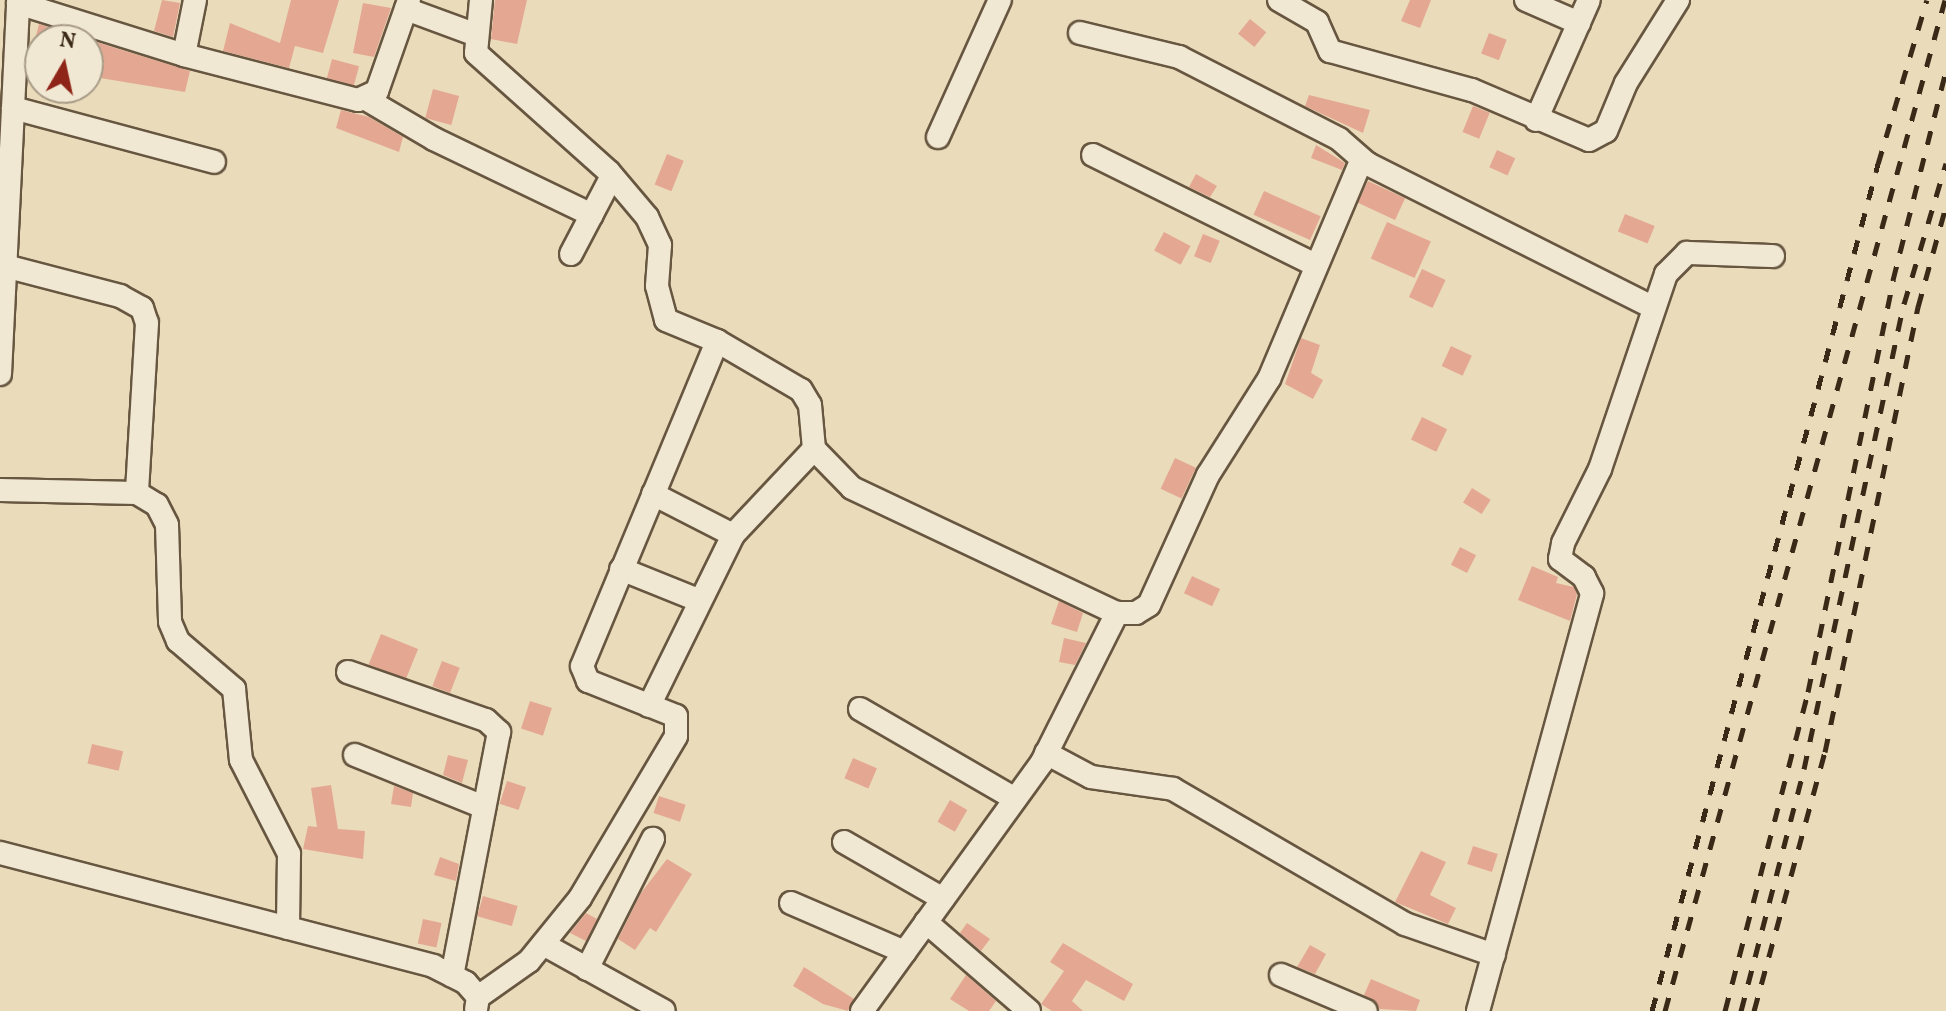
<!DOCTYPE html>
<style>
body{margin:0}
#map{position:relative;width:1946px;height:1011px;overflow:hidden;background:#eadbbb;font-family:Vollkorn,serif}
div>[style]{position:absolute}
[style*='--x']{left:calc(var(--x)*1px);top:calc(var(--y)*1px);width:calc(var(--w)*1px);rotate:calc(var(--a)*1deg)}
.building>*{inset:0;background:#e4a892;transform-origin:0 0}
.roads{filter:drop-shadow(2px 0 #675640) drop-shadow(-2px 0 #675640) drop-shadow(0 2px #675640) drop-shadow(0 -2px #675640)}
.minor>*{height:22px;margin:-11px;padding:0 11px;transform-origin:11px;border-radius:11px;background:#f1e8d3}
.rail>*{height:5px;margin-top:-2.5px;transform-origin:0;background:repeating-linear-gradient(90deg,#3b2917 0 14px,transparent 0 28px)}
span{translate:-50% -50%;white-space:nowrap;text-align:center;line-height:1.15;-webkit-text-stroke:7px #f1e8d3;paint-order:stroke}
.north{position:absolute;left:24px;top:24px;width:80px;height:80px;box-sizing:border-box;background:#f1e8d3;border:2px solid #a89c88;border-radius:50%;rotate:9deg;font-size:22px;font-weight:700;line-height:32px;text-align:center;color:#3b2917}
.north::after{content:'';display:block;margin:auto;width:28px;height:36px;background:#8f2418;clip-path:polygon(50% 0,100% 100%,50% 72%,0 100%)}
</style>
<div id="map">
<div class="building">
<i style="clip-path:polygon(162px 0,180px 3px,173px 37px,154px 31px)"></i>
<i style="clip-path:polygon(291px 0,339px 0,323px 53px,295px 46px,289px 68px,223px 51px,230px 23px,280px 43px)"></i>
<i style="clip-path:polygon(495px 0,527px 0,517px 44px,491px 39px)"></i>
<i style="clip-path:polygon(1410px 0,1431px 0,1420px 28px,1401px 21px)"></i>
<i style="clip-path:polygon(363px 3px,391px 8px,374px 57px,353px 53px)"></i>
<i style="left:1250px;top:19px;width:21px;height:19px;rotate:39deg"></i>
<i style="clip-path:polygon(39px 24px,82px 38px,82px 40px,35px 40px)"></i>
<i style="left:1489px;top:33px;width:19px;height:22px;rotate:21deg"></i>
<i style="clip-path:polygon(96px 42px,190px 71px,185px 92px,88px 76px)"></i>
<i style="left:332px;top:59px;width:28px;height:20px;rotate:15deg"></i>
<i style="left:433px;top:89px;width:27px;height:30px;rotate:15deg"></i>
<i style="clip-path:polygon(1309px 95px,1370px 110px,1363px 133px,1305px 106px)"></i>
<i style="left:1473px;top:106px;width:18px;height:28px;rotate:22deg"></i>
<i style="clip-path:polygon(341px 110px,369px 117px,403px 137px,399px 152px,336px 128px)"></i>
<i style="clip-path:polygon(1316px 145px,1345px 163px,1342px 170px,1311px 158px)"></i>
<i style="left:1497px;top:150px;width:20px;height:19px;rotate:24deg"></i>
<i style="left:667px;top:154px;width:18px;height:33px;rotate:22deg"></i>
<i style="clip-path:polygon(1196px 174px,1217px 186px,1210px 197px,1189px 187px)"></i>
<i style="left:1368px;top:181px;width:41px;height:24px;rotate:25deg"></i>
<i style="left:1264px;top:191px;width:62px;height:26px;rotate:24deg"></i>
<i style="left:1625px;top:214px;width:32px;height:19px;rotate:22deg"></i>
<i style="left:1387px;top:222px;width:48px;height:40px;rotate:24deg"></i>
<i style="left:1164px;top:232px;width:30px;height:21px;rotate:28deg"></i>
<i style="left:1203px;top:234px;width:18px;height:24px;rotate:22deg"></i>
<i style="left:1422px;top:269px;width:26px;height:31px;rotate:25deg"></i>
<i style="clip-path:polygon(1301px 338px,1320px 345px,1311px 373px,1323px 380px,1313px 399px,1285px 384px)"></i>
<i style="left:1451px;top:346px;width:23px;height:22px;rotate:25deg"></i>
<i style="left:1422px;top:417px;width:28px;height:25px;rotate:26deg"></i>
<i style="left:1175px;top:458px;width:23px;height:34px;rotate:25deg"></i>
<i style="left:1472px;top:488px;width:22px;height:17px;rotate:32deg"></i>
<i style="left:1460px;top:547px;width:18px;height:20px;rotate:27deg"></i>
<i style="clip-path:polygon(1532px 566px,1558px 577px,1556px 583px,1574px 587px,1577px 594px,1570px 621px,1518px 600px)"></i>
<i style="left:1192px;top:576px;width:31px;height:19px;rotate:25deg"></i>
<i style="clip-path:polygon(1059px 601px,1083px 613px,1077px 632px,1051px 624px)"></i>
<i style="left:381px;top:634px;width:40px;height:33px;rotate:22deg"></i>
<i style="clip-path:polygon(1064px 638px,1086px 643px,1075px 665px,1059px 662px)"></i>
<i style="left:442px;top:661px;width:19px;height:27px;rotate:21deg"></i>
<i style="left:530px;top:701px;width:23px;height:29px;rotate:18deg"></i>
<i style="left:92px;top:744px;width:32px;height:20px;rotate:13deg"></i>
<i style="clip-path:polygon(448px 755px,468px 760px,462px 783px,443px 775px)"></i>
<i style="left:853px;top:758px;width:26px;height:22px;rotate:23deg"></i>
<i style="left:507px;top:781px;width:20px;height:24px;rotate:18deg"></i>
<i style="clip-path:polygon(331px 785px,338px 829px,365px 831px,363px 859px,303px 849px,308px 826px,317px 827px,311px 788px)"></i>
<i style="clip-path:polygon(394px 786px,413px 793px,411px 807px,391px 804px)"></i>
<i style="left:659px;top:796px;width:28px;height:18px;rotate:18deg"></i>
<i style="left:950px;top:800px;width:20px;height:25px;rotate:30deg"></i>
<i style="left:1473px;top:846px;width:26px;height:19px;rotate:18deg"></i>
<i style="clip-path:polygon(1421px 851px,1446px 862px,1430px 895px,1456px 908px,1448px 924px,1395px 902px)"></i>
<i style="clip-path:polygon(440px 857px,459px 864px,456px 881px,434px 875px)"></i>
<i style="clip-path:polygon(667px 859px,692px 874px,656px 932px,650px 928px,635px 950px,618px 939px,641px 893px)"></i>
<i style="left:483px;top:896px;width:36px;height:21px;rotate:16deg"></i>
<i style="clip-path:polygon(586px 913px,597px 919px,586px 941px,570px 933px)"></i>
<i style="left:423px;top:919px;width:19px;height:25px;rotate:12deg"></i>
<i style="clip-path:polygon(967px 923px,990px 939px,981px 951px,960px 933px)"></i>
<i style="clip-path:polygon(1063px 943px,1133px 984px,1124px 1001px,1086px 980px,1072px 1001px,1083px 1011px,1052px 1011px,1041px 1004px,1064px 971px,1050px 962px)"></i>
<i style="clip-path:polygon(1310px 945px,1326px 954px,1315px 974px,1297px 967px)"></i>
<i style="clip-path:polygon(804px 967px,854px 999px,848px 1011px,823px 1004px,793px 986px)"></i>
<i style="clip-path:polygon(966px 975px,996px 1001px,989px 1011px,969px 1011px,950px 999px)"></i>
<i style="clip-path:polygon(1371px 979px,1420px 1000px,1416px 1011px,1380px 1009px,1364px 995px)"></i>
</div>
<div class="roads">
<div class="minor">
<i style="--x:481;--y:0;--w:53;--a:95.4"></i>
<i style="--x:476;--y:53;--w:178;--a:41.8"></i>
<i style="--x:609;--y:172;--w:59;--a:49.8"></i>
<i style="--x:647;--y:217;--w:31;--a:65"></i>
<i style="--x:660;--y:245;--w:41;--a:94.2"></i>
<i style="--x:657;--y:286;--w:35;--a:75"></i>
<i style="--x:666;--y:320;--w:55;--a:22.4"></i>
<i style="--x:717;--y:341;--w:97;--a:30.3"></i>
<i style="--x:801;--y:390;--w:17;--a:59"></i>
<i style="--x:810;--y:405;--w:44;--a:84.8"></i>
<i style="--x:814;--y:449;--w:54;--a:45.7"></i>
<i style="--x:852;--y:488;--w:293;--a:25.3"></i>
<i style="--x:1117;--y:613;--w:19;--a:0"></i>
<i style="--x:1136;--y:613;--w:15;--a:-32"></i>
<i style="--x:1149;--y:605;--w:143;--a:-65.6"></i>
<i style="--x:1208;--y:475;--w:114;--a:-57.6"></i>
<i style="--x:1269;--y:379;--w:233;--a:-67.1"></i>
<i style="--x:1360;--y:164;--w:8;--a:0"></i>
<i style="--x:1368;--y:164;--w:320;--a:26.7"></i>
<i style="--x:1279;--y:0;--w:44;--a:30.1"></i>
<i style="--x:1317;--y:22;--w:32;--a:66"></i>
<i style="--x:1330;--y:51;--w:147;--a:15.4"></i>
<i style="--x:1472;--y:90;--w:127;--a:23.1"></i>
<i style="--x:1589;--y:140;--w:19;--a:-28"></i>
<i style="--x:1606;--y:131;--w:52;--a:-67.4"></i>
<i style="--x:1626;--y:83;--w:98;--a:-57.9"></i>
<i style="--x:1526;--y:0;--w:58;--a:23.5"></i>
<i style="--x:18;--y:3;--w:174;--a:17.4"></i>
<i style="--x:184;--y:55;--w:180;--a:14.5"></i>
<i style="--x:358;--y:100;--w:21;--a:-25"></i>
<i style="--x:377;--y:91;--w:96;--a:-70.6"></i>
<i style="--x:406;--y:9;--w:72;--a:20.2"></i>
<i style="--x:1080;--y:33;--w:102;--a:13.6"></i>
<i style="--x:1179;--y:57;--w:180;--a:27.1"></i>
<i style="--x:1339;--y:139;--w:38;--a:41"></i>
<i style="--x:184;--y:55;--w:56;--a:-78.7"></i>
<i style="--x:366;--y:99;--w:79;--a:30.5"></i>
<i style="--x:434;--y:139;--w:175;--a:25.7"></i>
<i style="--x:13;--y:108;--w:208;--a:15"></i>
<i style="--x:1536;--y:120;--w:131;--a:-66.2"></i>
<i style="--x:938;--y:137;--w:150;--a:-65.7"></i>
<i style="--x:1093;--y:155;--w:249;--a:26.3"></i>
<i style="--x:571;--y:254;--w:88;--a:-62.3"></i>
<i style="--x:5;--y:266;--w:119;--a:14.6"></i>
<i style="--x:120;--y:296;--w:25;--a:29"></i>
<i style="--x:142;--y:308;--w:16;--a:72"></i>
<i style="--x:147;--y:323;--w:170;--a:93.4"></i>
<i style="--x:0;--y:374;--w:374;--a:-87.2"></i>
<i style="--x:0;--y:490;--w:137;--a:1.3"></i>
<i style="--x:137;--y:493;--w:23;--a:31"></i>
<i style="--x:157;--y:505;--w:22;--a:63"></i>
<i style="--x:167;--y:525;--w:97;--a:88.2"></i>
<i style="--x:170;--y:622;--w:21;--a:67"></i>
<i style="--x:178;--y:641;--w:74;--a:40.6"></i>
<i style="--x:234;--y:689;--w:71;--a:84.4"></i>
<i style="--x:241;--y:760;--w:106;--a:62.9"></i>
<i style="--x:289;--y:854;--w:74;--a:90.8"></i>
<i style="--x:653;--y:494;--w:90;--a:27.1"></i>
<i style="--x:621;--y:569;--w:83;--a:21.9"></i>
<i style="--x:348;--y:672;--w:146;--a:19.2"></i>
<i style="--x:486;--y:720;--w:18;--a:43"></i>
<i style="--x:499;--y:732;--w:248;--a:100.9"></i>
<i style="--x:649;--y:706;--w:191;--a:-63.8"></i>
<i style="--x:733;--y:535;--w:118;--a:-46.7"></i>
<i style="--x:860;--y:709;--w:179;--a:30.1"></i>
<i style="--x:1046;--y:753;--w:51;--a:28.1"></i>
<i style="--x:1091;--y:777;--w:83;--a:8.3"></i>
<i style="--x:1173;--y:789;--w:268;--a:30.2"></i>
<i style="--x:1405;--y:924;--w:94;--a:19.2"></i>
<i style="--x:355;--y:755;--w:139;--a:22"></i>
<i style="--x:844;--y:842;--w:114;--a:29.9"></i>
<i style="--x:0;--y:853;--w:448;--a:14.6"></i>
<i style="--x:433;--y:966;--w:37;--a:27"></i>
<i style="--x:466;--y:983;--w:18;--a:49"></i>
<i style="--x:478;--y:997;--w:12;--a:99"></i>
<i style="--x:791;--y:903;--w:124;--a:23.3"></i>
<i style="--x:926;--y:922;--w:136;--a:40.8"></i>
<i style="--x:543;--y:944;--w:138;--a:29"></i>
<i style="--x:587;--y:969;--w:146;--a:-63.1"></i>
<i style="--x:1281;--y:975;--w:92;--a:23"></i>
<i style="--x:478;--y:997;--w:62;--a:-35.2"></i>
<i style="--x:529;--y:961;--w:81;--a:-51"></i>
<i style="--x:580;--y:898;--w:188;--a:-59.3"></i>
<i style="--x:676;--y:736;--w:20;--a:-90"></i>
<i style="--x:676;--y:716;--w:95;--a:-158.3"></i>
<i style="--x:588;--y:681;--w:16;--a:-112"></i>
<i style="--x:582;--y:666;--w:352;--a:-67.4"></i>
<i style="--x:862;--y:1011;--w:307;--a:-54.1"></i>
<i style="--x:1042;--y:762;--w:167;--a:-63.3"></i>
<i style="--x:1478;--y:1011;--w:433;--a:-74.7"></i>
<i style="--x:1592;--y:593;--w:18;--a:-117"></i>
<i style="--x:1584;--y:577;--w:30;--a:-143"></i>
<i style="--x:1560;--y:559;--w:16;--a:-79"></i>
<i style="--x:1563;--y:543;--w:83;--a:-63.4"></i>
<i style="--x:1600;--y:469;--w:206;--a:-71.3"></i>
<i style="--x:1666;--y:274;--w:30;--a:-45"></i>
<i style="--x:1687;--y:253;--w:86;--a:2"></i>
</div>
</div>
<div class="rail">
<i style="--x:1652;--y:1011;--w:877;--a:-75.06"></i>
<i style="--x:1878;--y:164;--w:171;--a:-73.4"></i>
<i style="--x:1665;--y:1011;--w:1049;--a:-74.52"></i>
<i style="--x:1725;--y:1011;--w:330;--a:-75.4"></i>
<i style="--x:1808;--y:692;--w:421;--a:-78.3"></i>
<i style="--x:1893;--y:280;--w:216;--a:-75.8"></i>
<i style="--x:1741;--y:1011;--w:250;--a:-75.4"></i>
<i style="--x:1804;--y:769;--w:476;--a:-77.9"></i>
<i style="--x:1904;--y:304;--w:147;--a:-73.4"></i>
<i style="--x:1754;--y:1011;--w:269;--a:-74.7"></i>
<i style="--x:1825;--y:752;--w:455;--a:-78.2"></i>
<i style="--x:1918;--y:307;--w:105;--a:-74.5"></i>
</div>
<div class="north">N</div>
</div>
